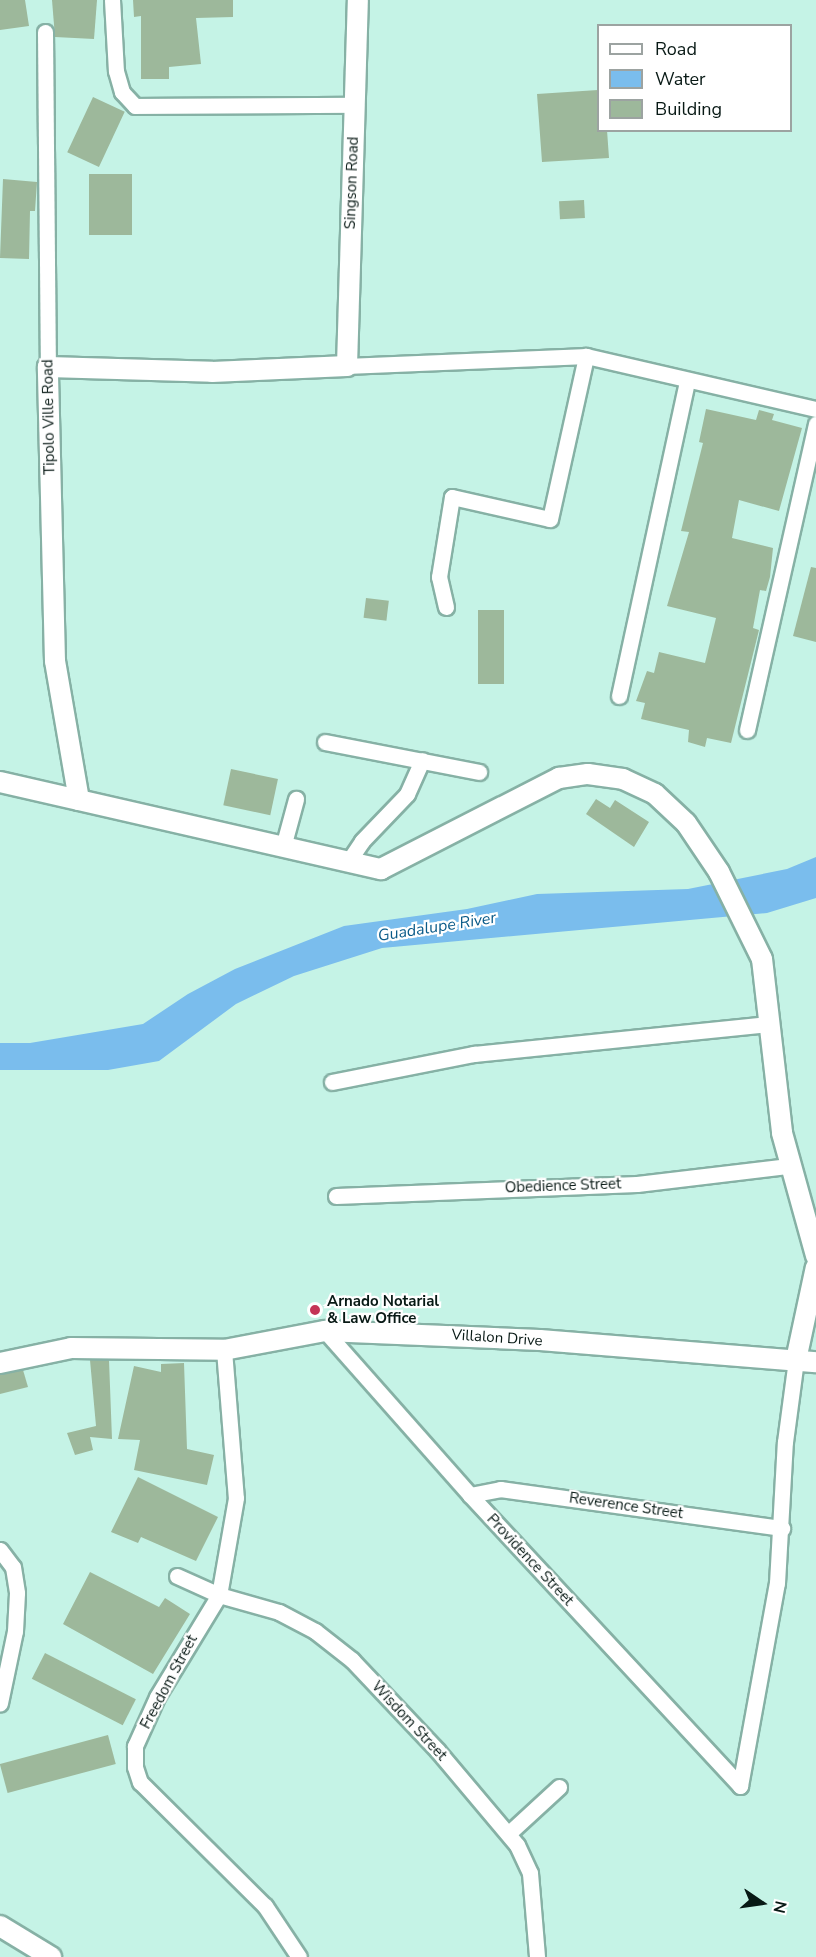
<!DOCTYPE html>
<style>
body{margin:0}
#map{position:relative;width:816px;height:1957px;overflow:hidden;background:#c5f3e6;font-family:"Nunito Sans",sans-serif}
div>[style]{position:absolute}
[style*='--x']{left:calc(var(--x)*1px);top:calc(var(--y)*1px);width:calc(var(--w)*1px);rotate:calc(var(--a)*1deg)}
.water>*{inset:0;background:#7abded}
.building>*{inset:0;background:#9db89b;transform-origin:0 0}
.roads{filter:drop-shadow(2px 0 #86b1a5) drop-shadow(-2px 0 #86b1a5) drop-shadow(0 2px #86b1a5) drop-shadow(0 -2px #86b1a5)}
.minor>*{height:15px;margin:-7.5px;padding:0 7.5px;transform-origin:7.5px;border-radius:7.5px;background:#fff}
.tertiary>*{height:20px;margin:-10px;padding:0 10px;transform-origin:10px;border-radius:10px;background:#fff}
.dots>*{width:16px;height:16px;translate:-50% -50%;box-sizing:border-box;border:3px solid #fff;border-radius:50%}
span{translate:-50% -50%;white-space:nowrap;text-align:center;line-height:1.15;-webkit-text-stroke:4.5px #fff;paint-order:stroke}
.street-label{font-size:15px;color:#081915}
.poi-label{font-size:15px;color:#081915;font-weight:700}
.left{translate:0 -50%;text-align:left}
.water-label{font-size:16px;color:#095a88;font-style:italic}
.legend{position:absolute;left:597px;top:24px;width:195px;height:108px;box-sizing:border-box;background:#fff;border:2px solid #9ca3a1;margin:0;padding:8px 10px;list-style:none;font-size:18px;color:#081915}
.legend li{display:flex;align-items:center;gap:12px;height:30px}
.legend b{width:30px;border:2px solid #9ca3a1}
.north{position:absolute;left:732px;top:1873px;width:60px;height:60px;-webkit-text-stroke:4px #fff;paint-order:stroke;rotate:103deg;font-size:16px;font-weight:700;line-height:24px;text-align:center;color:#081915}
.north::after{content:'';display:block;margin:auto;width:21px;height:27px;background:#081915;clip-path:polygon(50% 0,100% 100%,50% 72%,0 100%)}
</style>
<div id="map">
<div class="water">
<i style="clip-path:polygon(816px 857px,816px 898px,767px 913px,382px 948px,294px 976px,236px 1004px,159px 1061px,108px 1070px,0 1070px,0 1043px,30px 1043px,143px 1024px,188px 994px,235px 969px,344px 926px,467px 909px,537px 894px,688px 889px,787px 869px)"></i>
</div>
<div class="building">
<i style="clip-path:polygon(0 0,25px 0,29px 26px,0 30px)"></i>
<i style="clip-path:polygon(52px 0,97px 0,94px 39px,55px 37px)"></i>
<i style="clip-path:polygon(133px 0,233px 0,233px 17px,196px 18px,201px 64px,169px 67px,169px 79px,141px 79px,141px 16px,134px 17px)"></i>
<i style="clip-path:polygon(598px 90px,598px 130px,607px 130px,609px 158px,542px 162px,537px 94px)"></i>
<i style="left:93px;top:97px;width:35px;height:61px;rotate:25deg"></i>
<i style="left:89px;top:174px;width:43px;height:61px"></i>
<i style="clip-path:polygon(3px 179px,37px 182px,35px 211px,30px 211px,29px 259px,0 258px)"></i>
<i style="left:584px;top:200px;width:18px;height:25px;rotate:87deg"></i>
<i style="clip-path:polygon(706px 409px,756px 420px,759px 410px,774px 414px,772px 420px,802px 428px,779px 511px,739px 500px,732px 538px,773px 548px,770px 577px,766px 591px,760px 590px,753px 628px,759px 630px,731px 743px,707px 738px,705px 747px,688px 742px,689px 730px,641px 719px,645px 703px,636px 701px,647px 671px,654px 673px,659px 652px,705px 663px,716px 618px,667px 606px,689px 532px,681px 531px,703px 443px,699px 442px)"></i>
<i style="clip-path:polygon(811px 567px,816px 568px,816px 642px,793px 636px)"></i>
<i style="left:366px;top:598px;width:23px;height:20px;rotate:7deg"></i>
<i style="left:478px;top:610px;width:26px;height:74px"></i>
<i style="left:231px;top:769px;width:48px;height:37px;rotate:12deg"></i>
<i style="clip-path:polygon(596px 799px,610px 808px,615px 800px,649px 822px,634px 847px,586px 814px)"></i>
<i style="clip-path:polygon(90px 1360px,109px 1360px,112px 1439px,90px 1437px,93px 1450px,75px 1455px,67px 1433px,96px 1426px)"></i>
<i style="clip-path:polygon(184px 1363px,187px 1449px,214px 1455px,207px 1485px,134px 1470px,140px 1440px,118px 1439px,134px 1366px,161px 1372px,161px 1364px)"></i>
<i style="clip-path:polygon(23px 1370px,28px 1387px,0 1394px,0 1375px)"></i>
<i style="clip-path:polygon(138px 1477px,218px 1517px,196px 1561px,141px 1537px,138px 1543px,111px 1532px)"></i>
<i style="clip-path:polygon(90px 1572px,159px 1607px,165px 1598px,190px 1614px,153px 1674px,63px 1624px)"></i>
<i style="left:45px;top:1653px;width:102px;height:29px;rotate:27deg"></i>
<i style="left:108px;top:1735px;width:30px;height:112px;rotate:75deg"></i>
</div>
<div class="roads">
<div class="minor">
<i style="--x:112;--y:0;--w:71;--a:86.8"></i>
<i style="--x:116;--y:71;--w:22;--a:74"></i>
<i style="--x:122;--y:92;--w:19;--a:47"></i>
<i style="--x:135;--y:106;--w:219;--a:-0.3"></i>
<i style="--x:45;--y:32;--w:335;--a:89.5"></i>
<i style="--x:347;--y:366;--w:239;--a:-2.4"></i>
<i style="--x:586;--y:356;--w:236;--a:13"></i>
<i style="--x:446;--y:607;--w:31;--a:-103"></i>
<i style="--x:439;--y:577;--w:81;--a:-80.8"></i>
<i style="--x:452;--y:497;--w:100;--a:12.7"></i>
<i style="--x:550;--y:519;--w:167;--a:-77.5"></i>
<i style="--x:619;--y:696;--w:322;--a:-77.8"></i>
<i style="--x:747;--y:730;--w:314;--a:-77.3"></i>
<i style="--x:325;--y:742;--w:157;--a:11"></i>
<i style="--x:283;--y:847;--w:50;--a:-74.8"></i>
<i style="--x:348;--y:862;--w:25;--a:-56"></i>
<i style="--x:362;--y:841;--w:65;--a:-46.2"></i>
<i style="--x:407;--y:794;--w:37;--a:-66"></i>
<i style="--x:332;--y:1082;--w:145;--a:-11.2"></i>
<i style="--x:474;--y:1054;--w:296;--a:-5.8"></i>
<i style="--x:336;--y:1196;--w:301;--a:-2.3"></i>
<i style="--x:637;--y:1184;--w:153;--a:-6.8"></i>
<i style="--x:325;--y:1331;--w:219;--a:48.5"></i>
<i style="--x:470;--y:1495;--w:397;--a:47.1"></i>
<i style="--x:224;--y:1350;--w:148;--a:85.4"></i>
<i style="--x:236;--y:1498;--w:98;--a:99.9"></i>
<i style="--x:219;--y:1595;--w:119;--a:121.3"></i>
<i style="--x:157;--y:1697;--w:54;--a:114.2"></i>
<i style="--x:135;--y:1746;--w:21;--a:90"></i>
<i style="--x:135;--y:1767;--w:16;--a:72"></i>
<i style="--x:140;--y:1782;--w:176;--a:44.8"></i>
<i style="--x:265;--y:1906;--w:61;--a:56.3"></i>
<i style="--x:470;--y:1495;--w:31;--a:-11"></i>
<i style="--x:500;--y:1489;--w:285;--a:7.9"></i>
<i style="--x:0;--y:1550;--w:21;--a:53"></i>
<i style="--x:13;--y:1567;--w:26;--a:81"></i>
<i style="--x:17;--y:1593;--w:38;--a:93"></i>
<i style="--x:15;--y:1631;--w:74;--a:101.8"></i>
<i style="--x:177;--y:1576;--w:46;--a:24.3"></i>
<i style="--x:219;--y:1595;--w:62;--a:15.8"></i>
<i style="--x:279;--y:1612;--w:41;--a:27.8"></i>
<i style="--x:315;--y:1631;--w:47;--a:38.1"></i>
<i style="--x:352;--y:1660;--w:124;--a:46.6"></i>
<i style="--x:437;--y:1750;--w:124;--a:49.9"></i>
<i style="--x:517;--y:1845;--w:31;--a:65"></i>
<i style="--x:530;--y:1873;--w:84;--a:85.2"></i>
<i style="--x:740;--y:1786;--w:206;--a:-79.7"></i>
<i style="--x:777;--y:1583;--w:141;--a:-86.8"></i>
<i style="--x:785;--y:1442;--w:83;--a:-82.4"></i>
<i style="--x:509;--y:1833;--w:68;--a:-42.6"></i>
</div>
<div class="tertiary">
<i style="--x:0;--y:782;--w:391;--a:12.9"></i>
<i style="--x:381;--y:869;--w:200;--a:-27.1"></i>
<i style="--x:559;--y:778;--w:29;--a:-8"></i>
<i style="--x:588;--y:774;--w:35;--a:8"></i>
<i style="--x:623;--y:779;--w:35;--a:25"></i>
<i style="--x:655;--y:794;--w:42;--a:43.1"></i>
<i style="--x:686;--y:823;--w:59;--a:56"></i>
<i style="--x:719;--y:872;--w:97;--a:63.7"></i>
<i style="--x:762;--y:959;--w:175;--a:83.4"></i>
<i style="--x:782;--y:1133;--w:128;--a:74.5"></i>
<i style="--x:79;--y:800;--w:141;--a:-99.8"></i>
<i style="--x:55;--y:661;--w:294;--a:-91.4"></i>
<i style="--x:48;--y:367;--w:164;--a:1.7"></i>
<i style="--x:212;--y:372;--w:135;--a:-2.5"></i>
<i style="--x:347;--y:366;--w:366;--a:-88.3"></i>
<i style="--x:796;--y:1360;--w:95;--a:-77.9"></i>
<i style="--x:0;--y:1363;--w:73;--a:-11.9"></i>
<i style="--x:71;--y:1348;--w:153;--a:0.7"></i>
<i style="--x:224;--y:1350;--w:103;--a:-10.7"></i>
<i style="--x:325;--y:1331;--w:215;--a:2.4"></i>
<i style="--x:540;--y:1340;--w:277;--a:4.6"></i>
<i style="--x:0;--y:1926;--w:60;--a:31.3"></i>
</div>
</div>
<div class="dots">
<i style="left:315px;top:1310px;background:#c43456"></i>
</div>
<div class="street-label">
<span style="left:352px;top:183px;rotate:-88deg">Singson Road</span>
<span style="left:49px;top:417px;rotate:-91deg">Tipolo Ville Road</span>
<span style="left:563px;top:1186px;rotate:-2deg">Obedience Street</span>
<span style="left:497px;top:1338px;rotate:4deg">Villalon Drive</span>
<span style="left:626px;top:1506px;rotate:8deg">Reverence Street</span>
<span style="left:530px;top:1560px;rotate:47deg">Providence Street</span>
<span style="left:169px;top:1682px;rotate:-62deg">Freedom Street</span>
<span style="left:409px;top:1721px;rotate:47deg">Wisdom Street</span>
</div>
<div class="poi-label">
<span class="left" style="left:327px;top:1310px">Arnado Notarial<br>&amp; Law Office</span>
</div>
<div class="water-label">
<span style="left:437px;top:927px;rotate:-9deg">Guadalupe River</span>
</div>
<ul class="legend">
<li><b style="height:8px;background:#fff"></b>Road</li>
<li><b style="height:16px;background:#7abded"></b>Water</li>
<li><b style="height:16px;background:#9db89b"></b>Building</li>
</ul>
<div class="north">N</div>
</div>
